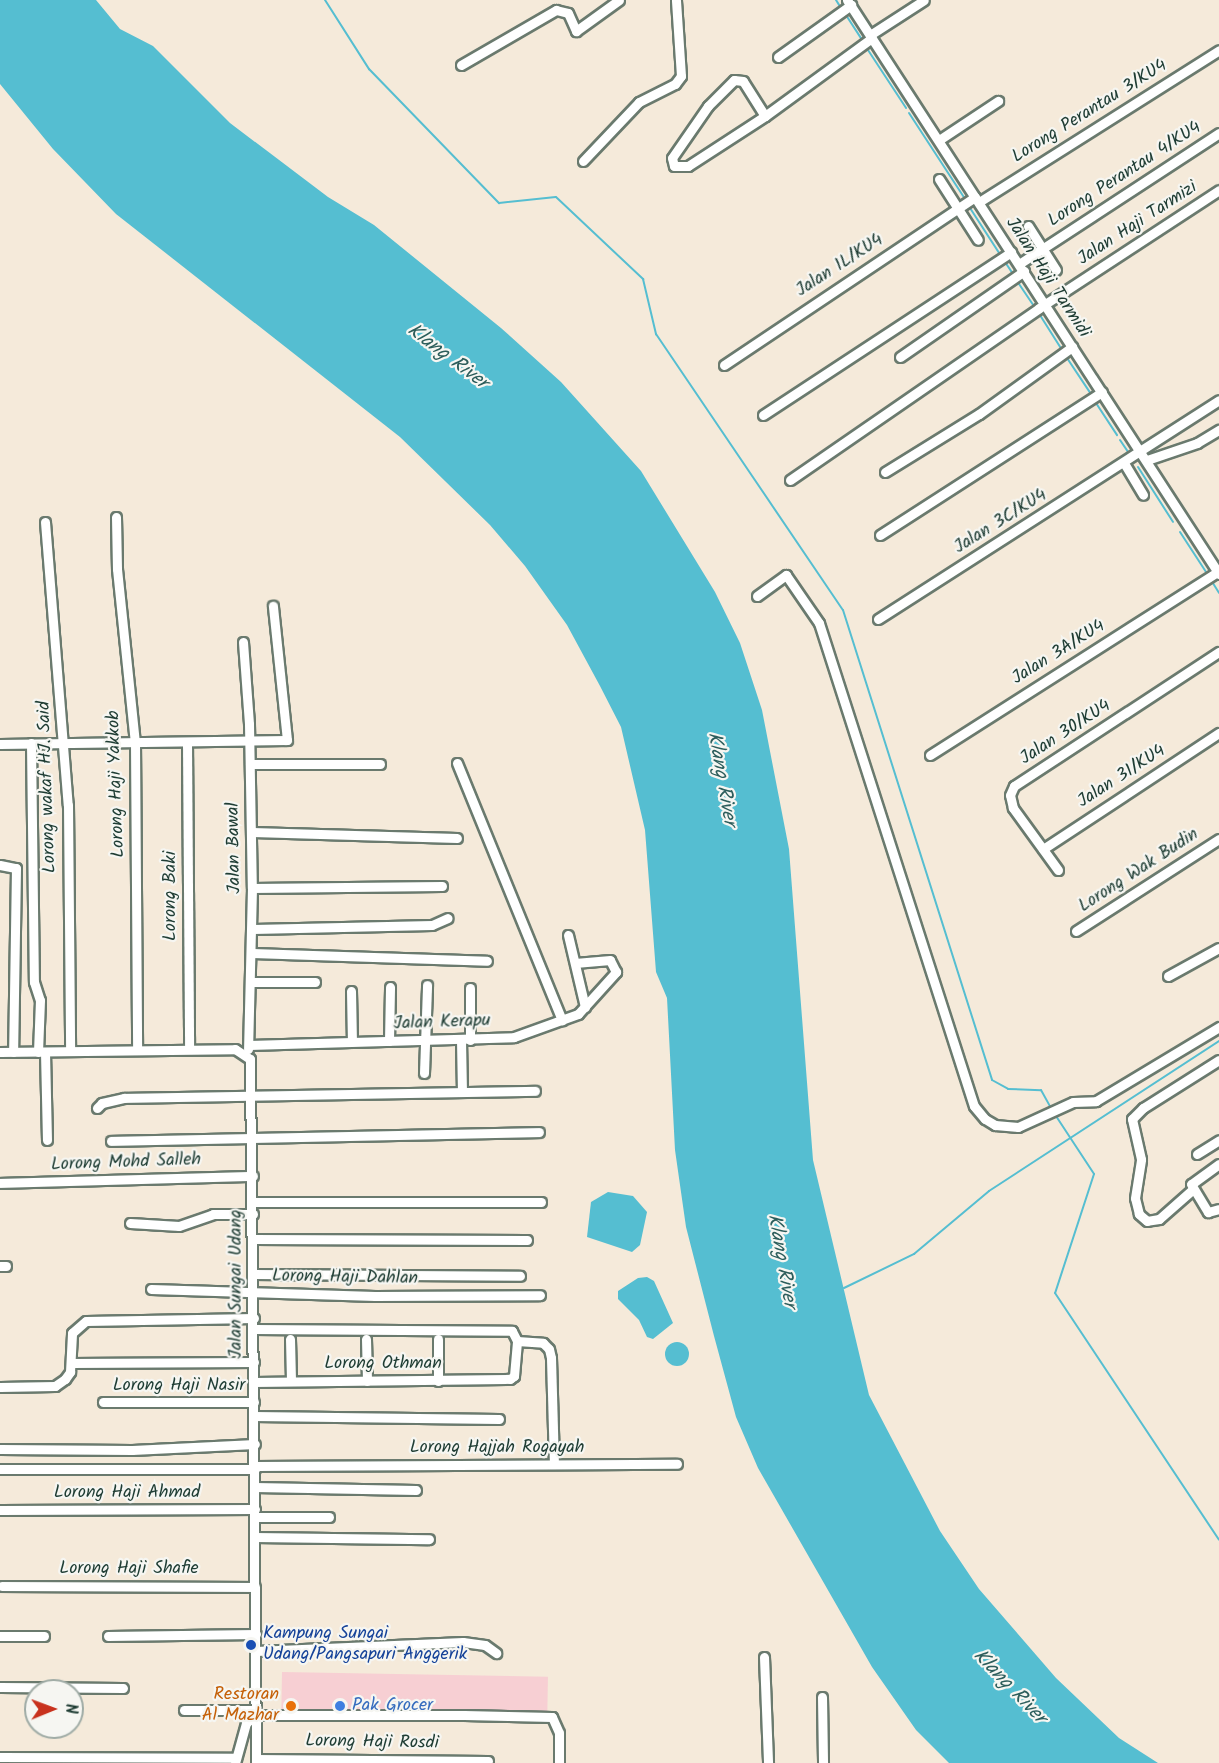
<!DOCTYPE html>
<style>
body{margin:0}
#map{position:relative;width:1219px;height:1763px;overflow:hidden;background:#f5eada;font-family:Kalam,sans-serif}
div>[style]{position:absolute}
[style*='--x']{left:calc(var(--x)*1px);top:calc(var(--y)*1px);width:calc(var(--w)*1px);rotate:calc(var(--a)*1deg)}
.built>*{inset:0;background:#f7cfd3;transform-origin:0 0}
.water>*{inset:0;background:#55bed1}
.round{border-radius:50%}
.stream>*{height:2px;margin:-1px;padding:0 1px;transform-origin:1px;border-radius:1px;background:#55bed1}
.roads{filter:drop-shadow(2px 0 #6a7a6e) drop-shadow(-2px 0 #6a7a6e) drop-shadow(0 2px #6a7a6e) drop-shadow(0 -2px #6a7a6e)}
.minor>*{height:9px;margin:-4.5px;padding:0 4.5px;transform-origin:4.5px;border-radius:4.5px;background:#fff}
.dots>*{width:16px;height:16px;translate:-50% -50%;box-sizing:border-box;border:3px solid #f6f6f2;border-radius:50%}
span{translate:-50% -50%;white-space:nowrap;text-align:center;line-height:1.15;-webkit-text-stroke:4.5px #f6f6f2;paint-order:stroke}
.street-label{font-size:18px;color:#1f3d34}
.transit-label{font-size:18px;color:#164399}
.left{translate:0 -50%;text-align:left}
.food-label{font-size:18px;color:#c56008}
.right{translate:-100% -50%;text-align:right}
.shop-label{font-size:18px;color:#366cbe}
.water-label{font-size:20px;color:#2c5d5b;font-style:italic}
.north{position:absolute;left:24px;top:1679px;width:60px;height:60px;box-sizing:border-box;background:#f6f6f2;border:2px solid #a0aca6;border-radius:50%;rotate:89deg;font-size:16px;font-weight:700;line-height:24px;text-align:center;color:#1f3d34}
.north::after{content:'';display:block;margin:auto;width:21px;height:27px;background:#c8321e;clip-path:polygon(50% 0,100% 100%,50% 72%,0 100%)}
</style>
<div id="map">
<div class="built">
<i style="left:282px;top:1672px;width:266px;height:41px;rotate:1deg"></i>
</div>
<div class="water">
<i style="clip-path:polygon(0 0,96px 0,120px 29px,153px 46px,230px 123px,328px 197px,374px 225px,501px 328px,561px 382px,641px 471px,715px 592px,740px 643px,762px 710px,789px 849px,813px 1160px,869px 1395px,940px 1531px,979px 1589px,1056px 1678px,1119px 1738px,1158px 1763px,949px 1763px,916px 1730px,872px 1667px,758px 1468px,736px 1417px,714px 1336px,686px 1227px,675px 1150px,667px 998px,656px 972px,645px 830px,621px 727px,600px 686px,567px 625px,525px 566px,490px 525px,400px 437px,116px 214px,53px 149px,0 84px)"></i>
<i style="clip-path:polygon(608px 1192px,633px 1196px,647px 1212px,640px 1245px,632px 1252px,587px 1237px,591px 1202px)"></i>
<i style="clip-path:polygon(647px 1277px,654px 1281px,673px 1323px,653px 1339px,647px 1337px,639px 1320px,618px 1299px,618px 1291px,638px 1278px)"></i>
<i class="round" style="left:665px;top:1342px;width:24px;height:24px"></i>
</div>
<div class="stream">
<i style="--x:325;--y:0;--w:82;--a:57.5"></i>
<i style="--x:369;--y:69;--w:187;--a:45.9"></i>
<i style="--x:499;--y:203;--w:57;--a:-6"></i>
<i style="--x:556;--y:197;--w:120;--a:43.3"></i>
<i style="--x:643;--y:279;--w:57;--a:76.7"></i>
<i style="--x:656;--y:334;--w:333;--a:55.9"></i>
<i style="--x:843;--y:610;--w:493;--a:72.4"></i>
<i style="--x:992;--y:1080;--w:18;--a:29"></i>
<i style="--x:1008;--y:1089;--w:33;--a:2"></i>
<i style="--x:1041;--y:1090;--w:21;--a:61"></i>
<i style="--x:836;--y:0;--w:9;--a:58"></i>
<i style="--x:844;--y:12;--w:35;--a:57"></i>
<i style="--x:866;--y:47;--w:73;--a:56.7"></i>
<i style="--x:909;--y:113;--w:103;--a:56.9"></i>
<i style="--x:970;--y:208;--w:57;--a:57.1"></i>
<i style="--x:1005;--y:262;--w:14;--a:56"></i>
<i style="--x:1017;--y:281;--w:32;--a:56"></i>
<i style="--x:1038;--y:312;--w:45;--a:57.7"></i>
<i style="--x:1065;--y:355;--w:47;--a:56.3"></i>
<i style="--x:1094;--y:400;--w:42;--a:56.7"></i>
<i style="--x:1120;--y:440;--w:18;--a:56"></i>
<i style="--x:1138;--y:467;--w:65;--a:57.5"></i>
<i style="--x:1180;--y:532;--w:51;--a:56.9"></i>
<i style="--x:1211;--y:580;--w:15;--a:58"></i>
<i style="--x:1054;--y:1113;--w:73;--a:56.7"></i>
<i style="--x:1094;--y:1174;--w:125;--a:108.1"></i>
<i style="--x:1055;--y:1293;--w:296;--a:56.4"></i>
<i style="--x:844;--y:1288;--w:78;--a:-25.9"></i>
<i style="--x:914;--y:1254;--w:98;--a:-40"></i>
<i style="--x:989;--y:1191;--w:275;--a:-33.1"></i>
</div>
<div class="roads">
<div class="minor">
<i style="--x:847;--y:0;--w:684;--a:57.05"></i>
<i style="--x:870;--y:35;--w:64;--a:-32.9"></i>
<i style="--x:778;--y:57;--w:90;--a:-35.5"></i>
<i style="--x:461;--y:65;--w:110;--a:-30.1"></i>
<i style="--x:556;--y:10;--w:12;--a:14"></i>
<i style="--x:568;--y:13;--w:20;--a:66"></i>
<i style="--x:576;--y:31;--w:53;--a:-35.8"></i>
<i style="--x:765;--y:116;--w:41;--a:-122.2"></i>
<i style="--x:743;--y:81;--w:9;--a:-174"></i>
<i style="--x:734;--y:80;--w:37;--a:135"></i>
<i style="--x:708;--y:106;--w:63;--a:124.7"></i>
<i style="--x:672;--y:158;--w:8;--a:76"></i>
<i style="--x:674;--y:166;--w:14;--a:0"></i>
<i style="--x:688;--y:166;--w:92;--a:-33"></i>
<i style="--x:765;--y:116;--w:132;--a:-36.1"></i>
<i style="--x:939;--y:140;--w:71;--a:-33.5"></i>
<i style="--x:583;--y:161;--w:81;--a:-46.5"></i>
<i style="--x:639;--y:102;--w:40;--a:-26.6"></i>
<i style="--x:675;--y:84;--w:10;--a:-53"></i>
<i style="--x:681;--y:76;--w:76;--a:-93.8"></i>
<i style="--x:939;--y:179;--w:72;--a:57.4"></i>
<i style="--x:979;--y:202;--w:284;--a:-32.3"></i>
<i style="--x:1028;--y:226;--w:52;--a:57.5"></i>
<i style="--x:1019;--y:264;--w:239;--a:-33.2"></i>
<i style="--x:900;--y:357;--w:151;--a:-34.7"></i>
<i style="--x:724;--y:365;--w:302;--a:-33.8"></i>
<i style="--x:763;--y:415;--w:297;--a:-33.3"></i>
<i style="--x:1147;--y:460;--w:53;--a:-18.8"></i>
<i style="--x:1197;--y:443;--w:26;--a:-31"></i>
<i style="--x:1124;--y:463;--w:37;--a:59"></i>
<i style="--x:885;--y:472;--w:110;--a:-31.7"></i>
<i style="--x:979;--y:414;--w:115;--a:-35.8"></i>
<i style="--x:790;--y:480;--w:303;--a:-34.6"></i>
<i style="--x:1039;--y:308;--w:215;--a:-33.2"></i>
<i style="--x:116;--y:517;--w:52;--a:88.9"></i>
<i style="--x:117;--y:569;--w:175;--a:84.1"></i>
<i style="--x:135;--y:743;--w:307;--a:89.6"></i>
<i style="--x:45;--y:522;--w:284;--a:85.4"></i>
<i style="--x:68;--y:805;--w:246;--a:89.5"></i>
<i style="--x:880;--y:535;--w:264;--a:-32.8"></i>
<i style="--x:757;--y:596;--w:36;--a:-36"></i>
<i style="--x:786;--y:575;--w:58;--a:55.5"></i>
<i style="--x:819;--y:623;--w:507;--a:72.21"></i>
<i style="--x:974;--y:1106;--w:17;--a:50"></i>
<i style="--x:985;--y:1119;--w:12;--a:31"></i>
<i style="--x:995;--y:1125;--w:23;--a:5"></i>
<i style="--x:1018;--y:1127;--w:60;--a:-24.4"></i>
<i style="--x:1073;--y:1102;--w:23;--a:-2"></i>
<i style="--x:1096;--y:1101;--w:144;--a:-31"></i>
<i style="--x:878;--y:619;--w:405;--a:-32.7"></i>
<i style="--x:243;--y:642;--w:82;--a:85.8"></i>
<i style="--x:249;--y:724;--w:164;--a:89"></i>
<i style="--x:252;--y:888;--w:161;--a:91.4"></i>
<i style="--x:31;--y:743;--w:239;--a:89.3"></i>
<i style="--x:34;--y:982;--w:19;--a:72"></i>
<i style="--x:40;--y:1000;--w:52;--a:92.2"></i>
<i style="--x:187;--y:743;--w:306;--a:89.6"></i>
<i style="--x:0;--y:744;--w:287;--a:-0.8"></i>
<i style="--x:287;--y:740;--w:135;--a:-96"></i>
<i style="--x:930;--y:755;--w:343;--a:-32.5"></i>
<i style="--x:457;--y:763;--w:278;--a:67.8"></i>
<i style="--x:250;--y:764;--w:130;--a:0"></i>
<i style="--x:252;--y:832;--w:205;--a:1.7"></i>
<i style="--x:1043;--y:849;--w:211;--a:-33.4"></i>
<i style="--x:0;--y:865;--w:16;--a:11"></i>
<i style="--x:16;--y:868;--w:184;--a:90.9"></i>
<i style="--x:1058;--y:870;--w:77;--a:-126"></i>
<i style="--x:1013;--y:808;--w:13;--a:-103"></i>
<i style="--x:1010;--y:795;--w:10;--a:-66"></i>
<i style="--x:1014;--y:786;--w:245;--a:-33.2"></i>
<i style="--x:252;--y:888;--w:190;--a:-0.6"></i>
<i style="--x:253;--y:929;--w:179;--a:-1.3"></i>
<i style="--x:432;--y:925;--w:17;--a:-24"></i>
<i style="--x:1076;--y:931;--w:170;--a:-32.8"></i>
<i style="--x:568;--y:935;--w:74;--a:76.7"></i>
<i style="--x:252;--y:953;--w:235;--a:1.9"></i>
<i style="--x:1168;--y:976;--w:58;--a:-28.8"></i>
<i style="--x:253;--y:982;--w:62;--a:0"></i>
<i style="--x:470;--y:988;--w:52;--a:90"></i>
<i style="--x:351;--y:991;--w:50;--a:88.9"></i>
<i style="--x:461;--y:1040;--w:51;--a:88.9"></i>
<i style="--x:389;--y:1041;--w:54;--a:-88.9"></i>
<i style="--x:249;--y:1045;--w:265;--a:-1.7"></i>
<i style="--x:514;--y:1037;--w:68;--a:-19.8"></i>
<i style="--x:578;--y:1014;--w:57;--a:-47.9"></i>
<i style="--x:616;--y:972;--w:13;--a:-117"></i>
<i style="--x:610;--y:960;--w:35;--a:175"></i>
<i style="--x:0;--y:1052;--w:235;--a:-0.7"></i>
<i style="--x:235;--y:1049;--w:18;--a:34"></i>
<i style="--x:250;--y:1059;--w:704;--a:89.51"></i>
<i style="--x:45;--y:1052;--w:88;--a:88.7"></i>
<i style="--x:424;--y:1073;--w:88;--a:-88"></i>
<i style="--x:97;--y:1108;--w:7;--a:-45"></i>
<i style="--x:102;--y:1103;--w:23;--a:-13"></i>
<i style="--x:124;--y:1098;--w:411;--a:-1"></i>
<i style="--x:111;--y:1141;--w:428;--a:-1.2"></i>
<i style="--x:1197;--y:1154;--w:26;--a:-32"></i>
<i style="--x:1219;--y:1164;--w:34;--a:144"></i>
<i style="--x:1191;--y:1184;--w:33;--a:59"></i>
<i style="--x:1208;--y:1212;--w:11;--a:-15"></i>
<i style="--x:0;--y:1183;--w:253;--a:-1.6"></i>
<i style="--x:1192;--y:1190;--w:44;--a:138.7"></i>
<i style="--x:1159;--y:1219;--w:12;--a:171"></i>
<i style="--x:1147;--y:1221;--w:11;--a:-139"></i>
<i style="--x:1139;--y:1214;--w:16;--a:-104"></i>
<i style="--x:1135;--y:1198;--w:39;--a:-81"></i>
<i style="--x:1141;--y:1159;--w:41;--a:-102.7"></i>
<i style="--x:1132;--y:1119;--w:16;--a:-45"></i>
<i style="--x:1143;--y:1108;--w:90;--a:-32.3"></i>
<i style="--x:253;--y:1202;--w:288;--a:0"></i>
<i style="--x:130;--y:1223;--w:49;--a:3.5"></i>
<i style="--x:179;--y:1226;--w:36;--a:-19"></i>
<i style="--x:213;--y:1214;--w:40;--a:0"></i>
<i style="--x:253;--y:1239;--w:274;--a:0.2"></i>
<i style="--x:0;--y:1266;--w:6;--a:0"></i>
<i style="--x:253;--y:1274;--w:267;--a:0.4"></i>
<i style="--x:151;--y:1289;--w:224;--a:1.8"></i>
<i style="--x:375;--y:1296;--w:165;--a:-0.3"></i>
<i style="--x:254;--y:1329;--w:258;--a:0.4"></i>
<i style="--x:512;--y:1331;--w:11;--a:63"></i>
<i style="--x:290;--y:1339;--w:42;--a:88.6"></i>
<i style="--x:366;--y:1339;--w:42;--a:88.6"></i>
<i style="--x:438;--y:1339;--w:42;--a:90"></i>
<i style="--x:71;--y:1363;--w:183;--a:-0.3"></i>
<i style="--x:254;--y:1382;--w:256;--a:-0.7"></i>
<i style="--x:510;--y:1379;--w:5;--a:-37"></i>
<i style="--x:514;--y:1376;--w:35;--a:-85"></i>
<i style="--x:517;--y:1341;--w:26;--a:4"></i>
<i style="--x:543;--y:1343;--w:8;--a:45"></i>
<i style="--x:549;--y:1349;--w:9;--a:77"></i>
<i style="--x:551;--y:1358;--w:106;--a:88.4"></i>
<i style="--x:0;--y:1387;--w:55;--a:-1"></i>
<i style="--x:55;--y:1386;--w:12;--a:-35"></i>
<i style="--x:65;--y:1379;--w:9;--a:-54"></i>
<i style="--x:70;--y:1372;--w:39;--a:-87"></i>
<i style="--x:72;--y:1333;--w:18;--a:-41"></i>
<i style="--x:86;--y:1321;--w:168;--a:-1"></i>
<i style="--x:103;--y:1402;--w:151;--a:0"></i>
<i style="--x:254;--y:1416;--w:245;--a:0.7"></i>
<i style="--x:0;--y:1449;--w:132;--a:0.4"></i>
<i style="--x:132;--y:1450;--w:123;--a:-2.8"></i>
<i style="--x:255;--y:1466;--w:422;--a:-0.3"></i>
<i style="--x:0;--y:1469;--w:255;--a:0"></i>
<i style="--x:255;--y:1487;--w:161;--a:1.1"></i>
<i style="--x:0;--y:1510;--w:255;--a:-0.2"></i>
<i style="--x:255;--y:1517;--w:74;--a:0"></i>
<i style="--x:255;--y:1537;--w:174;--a:0.7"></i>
<i style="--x:2;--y:1586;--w:253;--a:0.2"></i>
<i style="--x:0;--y:1636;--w:44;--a:0"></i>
<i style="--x:108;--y:1636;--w:148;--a:-0.8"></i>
<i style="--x:256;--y:1651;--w:207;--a:-2.5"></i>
<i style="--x:463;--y:1642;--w:22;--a:8"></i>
<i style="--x:485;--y:1645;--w:14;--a:36"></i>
<i style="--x:764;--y:1657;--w:106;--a:87.8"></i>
<i style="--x:0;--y:1687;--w:123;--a:0.5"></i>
<i style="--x:822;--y:1697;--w:66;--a:89.1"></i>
<i style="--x:184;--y:1710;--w:72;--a:0"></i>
<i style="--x:0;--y:1757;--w:236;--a:0.2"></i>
<i style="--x:256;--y:1759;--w:232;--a:0.5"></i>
<i style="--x:235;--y:1763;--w:41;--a:-74.6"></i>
<i style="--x:246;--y:1723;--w:13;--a:-39"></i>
<i style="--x:256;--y:1715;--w:208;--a:0"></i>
<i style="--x:464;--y:1715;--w:88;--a:1.3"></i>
<i style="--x:552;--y:1717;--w:17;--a:66"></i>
<i style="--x:559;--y:1733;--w:30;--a:90"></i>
</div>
</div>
<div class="dots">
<i style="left:251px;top:1645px;background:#1a4fb4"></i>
<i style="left:291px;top:1706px;background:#e8710a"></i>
<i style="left:340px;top:1706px;background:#3f7fe0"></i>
</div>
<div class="street-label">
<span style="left:1090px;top:112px;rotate:-32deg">Lorong Perantau 3/KU4</span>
<span style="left:1125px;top:175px;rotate:-33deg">Lorong Perantau 4/KU4</span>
<span style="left:1138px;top:224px;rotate:-33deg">Jalan Haji Tarmizi</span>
<span style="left:840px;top:266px;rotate:-33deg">Jalan 1L/KU4</span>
<span style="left:1047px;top:278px;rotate:57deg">Jalan Haji Tarmidi</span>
<span style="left:1001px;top:522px;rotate:-32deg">Jalan 3C/KU4</span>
<span style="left:1059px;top:653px;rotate:-32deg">Jalan 3A/KU4</span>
<span style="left:1066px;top:733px;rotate:-33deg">Jalan 30/KU4</span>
<span style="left:1122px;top:777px;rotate:-33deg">Jalan 31/KU4</span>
<span style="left:117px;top:784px;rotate:-92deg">Lorong Haji Yakkob</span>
<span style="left:48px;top:787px;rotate:-92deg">Lorong wakaf HJ. Said</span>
<span style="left:235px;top:848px;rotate:-91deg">Jalan Bawal</span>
<span style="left:1139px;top:871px;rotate:-33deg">Lorong Wak Budin</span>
<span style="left:171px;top:896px;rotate:-90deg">Lorong Baki</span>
<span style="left:442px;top:1023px;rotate:-2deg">Jalan Kerapu</span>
<span style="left:126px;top:1163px;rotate:-2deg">Lorong Mohd Salleh</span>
<span style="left:345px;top:1278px;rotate:1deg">Lorong Haji Dahlan</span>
<span style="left:237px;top:1284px;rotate:-90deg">Jalan Sungai Udang</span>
<span style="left:383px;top:1364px">Lorong Othman</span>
<span style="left:179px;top:1386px">Lorong Haji Nasir</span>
<span style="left:497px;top:1448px">Lorong Hajjah Rogayah</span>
<span style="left:127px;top:1493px">Lorong Haji Ahmad</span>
<span style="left:129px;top:1569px">Lorong Haji Shafie</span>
<span style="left:372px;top:1743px;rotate:1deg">Lorong Haji Rosdi</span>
</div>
<div class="transit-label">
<span class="left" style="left:263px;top:1645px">Kampung Sungai<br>Udang/Pangsapuri Anggerik</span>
</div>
<div class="food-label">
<span class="right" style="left:279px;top:1706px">Restoran<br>Al Mazhar</span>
</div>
<div class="shop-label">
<span class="left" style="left:352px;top:1706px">Pak Grocer</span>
</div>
<div class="water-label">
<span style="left:447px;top:357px;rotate:37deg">Klang River</span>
<span style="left:721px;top:779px;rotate:80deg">Klang River</span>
<span style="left:781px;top:1261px;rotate:80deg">Klang River</span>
<span style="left:1009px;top:1687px;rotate:46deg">Klang River</span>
</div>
<div class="north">N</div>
</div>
